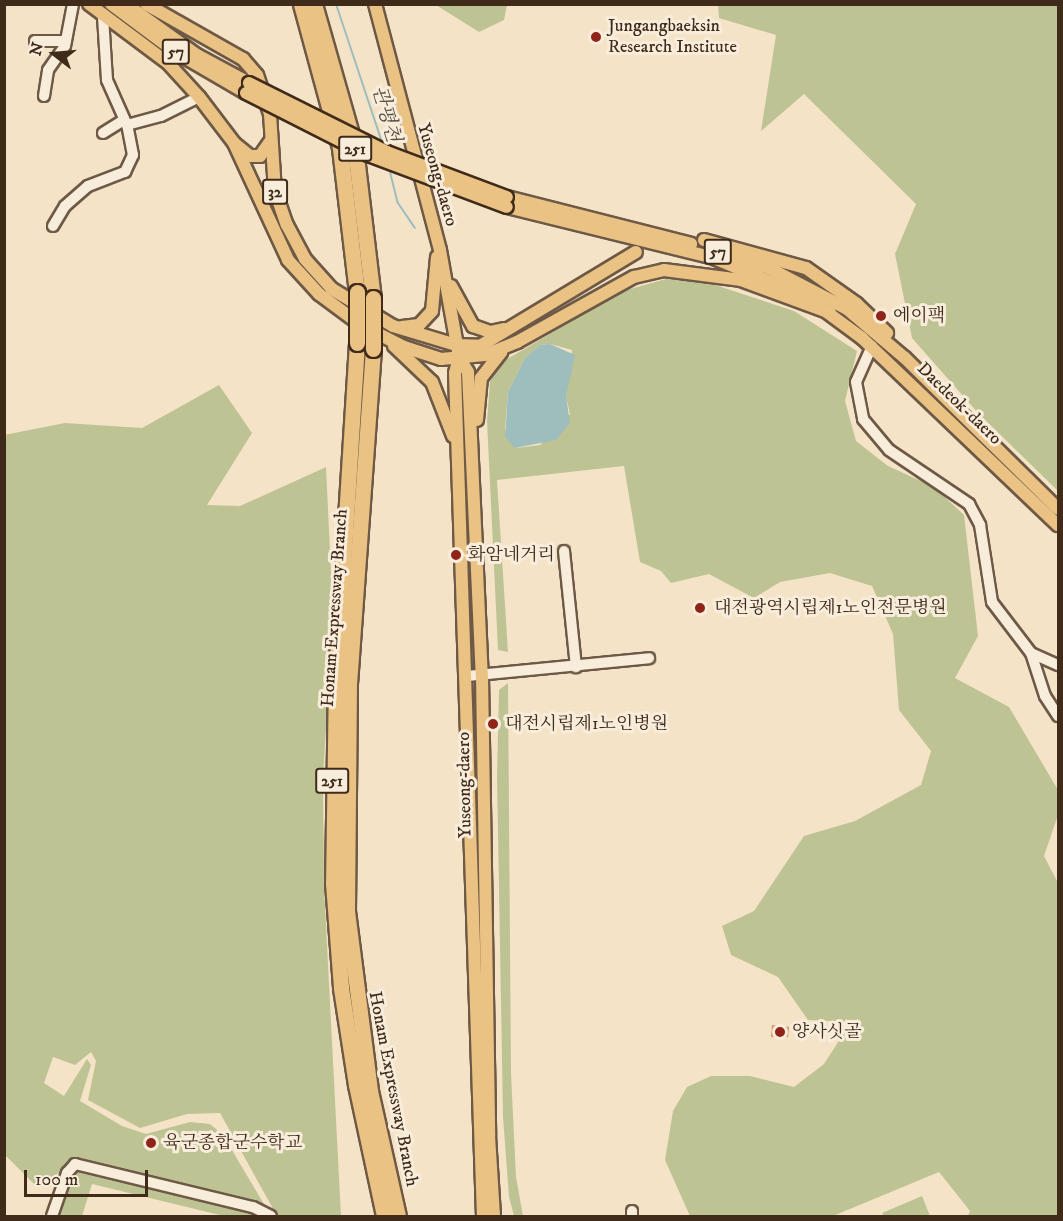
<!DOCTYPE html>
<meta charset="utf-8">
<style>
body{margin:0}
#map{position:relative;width:1063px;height:1221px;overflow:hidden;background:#f5e3c7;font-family:"IM FELL DW Pica","Noto Serif KR",serif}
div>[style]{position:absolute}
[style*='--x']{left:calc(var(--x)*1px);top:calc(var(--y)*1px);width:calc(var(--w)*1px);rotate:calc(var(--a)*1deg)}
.green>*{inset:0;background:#bec394}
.water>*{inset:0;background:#9ebdbd}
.stream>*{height:2px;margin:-1px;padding:0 1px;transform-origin:1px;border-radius:1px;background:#9ebdbd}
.building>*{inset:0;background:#d4956e}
.roads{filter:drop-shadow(2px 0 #6d5946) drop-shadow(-2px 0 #6d5946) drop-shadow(0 2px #6d5946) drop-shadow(0 -2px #6d5946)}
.minor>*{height:10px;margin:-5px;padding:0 5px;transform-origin:5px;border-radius:5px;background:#f8eddb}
.major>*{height:12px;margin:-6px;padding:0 6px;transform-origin:6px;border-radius:6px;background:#eac284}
.highway>*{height:15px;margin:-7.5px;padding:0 7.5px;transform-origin:7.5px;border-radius:7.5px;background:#eac284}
.bridges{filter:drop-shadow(2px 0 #402b1b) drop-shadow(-2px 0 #402b1b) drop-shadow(0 2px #402b1b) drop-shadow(0 -2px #402b1b)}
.major-bridge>*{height:12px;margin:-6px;padding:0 6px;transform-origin:6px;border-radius:6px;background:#eac284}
.highway-bridge>*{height:15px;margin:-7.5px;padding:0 7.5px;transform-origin:7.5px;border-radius:7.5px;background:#eac284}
.dots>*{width:16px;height:16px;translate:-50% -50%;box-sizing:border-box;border:3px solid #f8eddb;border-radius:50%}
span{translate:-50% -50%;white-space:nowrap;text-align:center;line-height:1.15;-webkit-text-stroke:6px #f8eddb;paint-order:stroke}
.shield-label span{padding:2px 4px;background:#f8eddb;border:2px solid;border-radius:4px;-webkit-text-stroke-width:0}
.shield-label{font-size:16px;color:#402b1b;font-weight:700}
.poi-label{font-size:18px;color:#402b1b}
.left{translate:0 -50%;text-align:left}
.street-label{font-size:18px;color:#402b1b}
.water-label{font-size:20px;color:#585044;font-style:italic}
.frame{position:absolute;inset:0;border:6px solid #402b1b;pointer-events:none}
.north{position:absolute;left:24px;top:24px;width:60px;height:60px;-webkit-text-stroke:4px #f8eddb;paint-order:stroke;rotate:286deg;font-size:16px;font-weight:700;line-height:24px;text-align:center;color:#402b1b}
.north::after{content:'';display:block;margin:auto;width:21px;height:27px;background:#402b1b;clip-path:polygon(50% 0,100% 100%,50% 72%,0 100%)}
.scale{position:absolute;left:24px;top:1170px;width:124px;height:27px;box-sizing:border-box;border:3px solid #402b1b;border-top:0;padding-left:8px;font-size:18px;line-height:21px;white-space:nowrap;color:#402b1b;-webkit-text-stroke:4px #f8eddb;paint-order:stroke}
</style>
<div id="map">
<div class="green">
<i style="clip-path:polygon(436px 5px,507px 5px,504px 20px,479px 32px)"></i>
<i style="clip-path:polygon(718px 5px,1058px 5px,1058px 491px,979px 414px,912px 338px,895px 254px,916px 204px,804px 94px,761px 131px,776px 35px,719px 18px)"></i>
<i style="clip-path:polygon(evenodd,666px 279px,700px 280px,794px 311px,857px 351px,845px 401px,856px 441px,888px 466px,934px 487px,964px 515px,978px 636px,955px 678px,1009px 707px,1058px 790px,1058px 815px,1044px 856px,1058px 883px,1058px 1216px,968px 1216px,970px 1211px,939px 1172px,833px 1216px,690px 1216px,665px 1160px,673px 1111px,687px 1087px,711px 1076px,750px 1076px,794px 1087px,824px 1064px,851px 1022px,808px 1020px,778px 977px,731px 955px,722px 926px,754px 911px,804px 836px,855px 821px,921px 785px,931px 751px,899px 710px,893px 634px,872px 586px,830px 573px,780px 582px,754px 598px,709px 574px,671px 583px,661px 571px,640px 562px,624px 466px,497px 480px,508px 652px,498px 650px,487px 421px,490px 382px,497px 365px,623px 291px,666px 279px,550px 344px,572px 350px,566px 397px,570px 414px,540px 445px,516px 448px,505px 429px,508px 392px,525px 358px,540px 345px,550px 344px)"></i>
<i style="clip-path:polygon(219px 385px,252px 433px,207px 505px,240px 506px,326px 467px,333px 614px,323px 777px,324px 887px,341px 1216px,277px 1216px,220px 1113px,187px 1114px,140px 1128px,88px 1100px,96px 1061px,91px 1052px,75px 1065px,53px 1057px,44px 1083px,64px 1096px,87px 1059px,91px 1065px,80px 1101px,122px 1126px,146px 1134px,190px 1122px,210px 1124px,223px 1135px,268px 1211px,81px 1162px,35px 1185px,5px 1155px,4px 435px,65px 423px,142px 428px)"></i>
<i style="clip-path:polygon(508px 683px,511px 1073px,516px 1177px,523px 1216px,514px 1216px,509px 1197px,503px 1117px,497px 777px,499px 690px)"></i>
<i style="clip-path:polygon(76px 1168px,252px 1210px,265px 1216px,224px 1216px,92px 1184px,82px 1216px,56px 1216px)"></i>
<i style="clip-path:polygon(922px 1196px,930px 1216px,884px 1216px,882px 1213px)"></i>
</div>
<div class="water">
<i style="clip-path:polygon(550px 344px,575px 355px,566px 396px,570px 423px,556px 440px,515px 448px,505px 437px,508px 392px,525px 358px,540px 345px)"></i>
</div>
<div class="stream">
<i style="--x:336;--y:4;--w:149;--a:71.6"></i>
<i style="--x:389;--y:168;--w:36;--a:76"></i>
<i style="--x:398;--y:203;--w:30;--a:56"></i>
</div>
<div class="building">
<i style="clip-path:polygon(772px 1025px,789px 1027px,788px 1037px,771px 1037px)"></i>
</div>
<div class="roads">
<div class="minor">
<i style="--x:35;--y:41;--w:31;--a:0"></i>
<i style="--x:44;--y:96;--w:26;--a:-81"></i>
<i style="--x:48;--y:70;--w:29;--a:-55"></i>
<i style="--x:65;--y:46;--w:43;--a:-79.2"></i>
<i style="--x:127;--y:125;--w:35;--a:-15"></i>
<i style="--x:161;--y:116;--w:42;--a:-26.6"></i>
<i style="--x:103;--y:133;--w:25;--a:-32"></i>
<i style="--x:53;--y:226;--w:23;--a:-59"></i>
<i style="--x:65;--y:206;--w:30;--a:-41"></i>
<i style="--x:88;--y:186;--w:40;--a:-21"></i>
<i style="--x:125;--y:172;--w:19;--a:-65"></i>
<i style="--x:133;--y:155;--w:31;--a:-101"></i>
<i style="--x:127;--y:125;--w:49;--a:-114"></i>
<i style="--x:107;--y:80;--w:64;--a:-93.6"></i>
<i style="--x:872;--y:346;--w:39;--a:114"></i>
<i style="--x:856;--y:382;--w:38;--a:79"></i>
<i style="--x:863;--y:419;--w:40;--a:50"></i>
<i style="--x:889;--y:450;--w:97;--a:34"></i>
<i style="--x:969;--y:504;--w:24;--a:62"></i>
<i style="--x:980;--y:525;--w:78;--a:81.1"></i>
<i style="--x:992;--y:602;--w:64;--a:52.6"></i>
<i style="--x:1031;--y:653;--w:45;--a:72"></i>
<i style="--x:1045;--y:696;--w:24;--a:57"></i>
<i style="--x:564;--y:551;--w:117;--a:84.1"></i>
<i style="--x:1031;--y:653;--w:30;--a:24"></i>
<i style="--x:467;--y:676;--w:183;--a:-5.6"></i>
<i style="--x:632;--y:1211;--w:5;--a:90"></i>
<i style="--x:52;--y:1216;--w:46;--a:-70.8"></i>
<i style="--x:67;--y:1173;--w:12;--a:-48"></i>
<i style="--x:75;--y:1164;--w:183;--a:13.6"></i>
<i style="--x:253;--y:1207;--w:20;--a:27"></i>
</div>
<div class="major">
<i style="--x:89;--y:4;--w:99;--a:36.8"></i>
<i style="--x:168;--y:63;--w:46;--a:47.6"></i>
<i style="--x:199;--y:97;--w:58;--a:52.7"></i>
<i style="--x:234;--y:143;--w:129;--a:65.2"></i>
<i style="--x:288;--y:260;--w:46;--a:47.6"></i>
<i style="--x:319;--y:294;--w:52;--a:36.4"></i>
<i style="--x:361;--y:325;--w:48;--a:27.1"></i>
<i style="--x:404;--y:347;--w:39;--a:18"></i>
<i style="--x:441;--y:359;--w:44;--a:-5.2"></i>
<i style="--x:485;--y:355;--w:35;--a:-22"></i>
<i style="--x:517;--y:342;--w:134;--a:-29.1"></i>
<i style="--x:634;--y:277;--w:31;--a:-13"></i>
<i style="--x:664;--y:270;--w:78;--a:7.4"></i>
<i style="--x:741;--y:280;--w:95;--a:20.3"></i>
<i style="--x:111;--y:4;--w:79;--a:36.7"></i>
<i style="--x:174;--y:51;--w:83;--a:30.3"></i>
<i style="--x:126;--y:4;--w:87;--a:35.7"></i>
<i style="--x:197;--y:55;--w:59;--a:28.3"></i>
<i style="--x:146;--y:4;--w:112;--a:29.6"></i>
<i style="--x:243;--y:59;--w:21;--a:49"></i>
<i style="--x:257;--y:75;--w:41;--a:71.6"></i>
<i style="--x:270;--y:114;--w:77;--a:86.3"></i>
<i style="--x:275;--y:191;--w:36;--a:71"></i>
<i style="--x:287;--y:225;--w:38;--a:62"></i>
<i style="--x:305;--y:259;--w:40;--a:48"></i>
<i style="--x:332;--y:289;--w:71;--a:31.2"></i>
<i style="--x:393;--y:326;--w:66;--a:16.8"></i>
<i style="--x:456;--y:345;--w:24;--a:2"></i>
<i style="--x:480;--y:346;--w:182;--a:-31.1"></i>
<i style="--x:375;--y:4;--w:254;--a:75.2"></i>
<i style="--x:440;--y:250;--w:109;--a:79.9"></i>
<i style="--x:459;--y:357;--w:17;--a:59"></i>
<i style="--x:468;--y:372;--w:304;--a:87.4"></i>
<i style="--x:482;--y:676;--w:460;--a:89.1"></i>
<i style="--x:489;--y:1136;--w:80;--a:86.4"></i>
<i style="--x:235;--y:144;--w:19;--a:39"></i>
<i style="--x:250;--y:156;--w:10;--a:0"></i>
<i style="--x:260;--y:156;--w:19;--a:-55"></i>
<i style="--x:507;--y:197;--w:190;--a:14.3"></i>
<i style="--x:507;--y:207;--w:210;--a:13.8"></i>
<i style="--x:711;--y:257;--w:102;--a:22.5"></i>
<i style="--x:805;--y:296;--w:71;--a:36.4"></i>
<i style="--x:862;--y:338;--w:271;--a:43.7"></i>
<i style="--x:704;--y:240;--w:106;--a:15.4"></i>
<i style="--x:806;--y:268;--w:62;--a:35.2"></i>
<i style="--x:857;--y:304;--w:42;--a:44"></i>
<i style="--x:711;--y:250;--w:61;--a:17.2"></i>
<i style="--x:769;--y:268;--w:88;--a:27.7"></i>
<i style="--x:847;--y:309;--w:76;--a:40.2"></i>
<i style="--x:905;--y:358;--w:215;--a:44.6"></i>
<i style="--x:451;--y:286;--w:46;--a:61.2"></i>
<i style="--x:473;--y:326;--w:18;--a:19"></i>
<i style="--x:490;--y:332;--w:14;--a:-12"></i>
<i style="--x:402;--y:327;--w:17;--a:-7"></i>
<i style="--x:419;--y:325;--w:19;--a:-47"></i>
<i style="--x:432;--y:311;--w:54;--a:-84.7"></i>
<i style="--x:394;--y:346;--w:52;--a:43.5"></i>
<i style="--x:432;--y:382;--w:58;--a:68.7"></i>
<i style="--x:459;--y:357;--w:16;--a:104"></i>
<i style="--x:455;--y:373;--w:843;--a:88.1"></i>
<i style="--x:477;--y:420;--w:42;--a:-84.6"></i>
<i style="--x:481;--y:378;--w:33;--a:-52"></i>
</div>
<div class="highway">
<i style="--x:301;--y:4;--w:149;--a:74.8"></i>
<i style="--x:340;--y:148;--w:145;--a:83.3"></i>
<i style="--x:314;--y:4;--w:150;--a:74.1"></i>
<i style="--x:355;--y:148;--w:151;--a:83.2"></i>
<i style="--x:357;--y:343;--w:333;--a:93.6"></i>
<i style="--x:336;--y:675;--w:208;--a:90.8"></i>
<i style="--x:333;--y:883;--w:105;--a:85.6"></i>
<i style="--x:341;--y:988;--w:98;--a:81.2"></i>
<i style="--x:356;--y:1085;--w:134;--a:77.9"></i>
<i style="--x:373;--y:349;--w:333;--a:94.1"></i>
<i style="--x:349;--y:681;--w:230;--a:90.5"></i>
<i style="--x:347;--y:911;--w:181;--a:82.7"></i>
<i style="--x:370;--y:1091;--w:128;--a:77.4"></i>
</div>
</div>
<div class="bridges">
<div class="major-bridge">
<i style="--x:249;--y:83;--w:154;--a:26.6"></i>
<i style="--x:387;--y:152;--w:128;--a:20.6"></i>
<i style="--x:246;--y:93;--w:137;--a:26.9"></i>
<i style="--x:368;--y:155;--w:148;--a:20.5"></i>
</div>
<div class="highway-bridge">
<i style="--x:373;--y:298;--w:51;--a:90"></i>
<i style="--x:357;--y:343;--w:51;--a:-90"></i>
</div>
</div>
<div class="dots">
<i style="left:596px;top:37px;background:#8f2418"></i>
<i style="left:881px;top:316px;background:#8f2418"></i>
<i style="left:456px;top:555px;background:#8f2418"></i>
<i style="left:700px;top:608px;background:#8f2418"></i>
<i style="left:493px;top:724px;background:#8f2418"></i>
<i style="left:780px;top:1032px;background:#8f2418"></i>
<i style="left:151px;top:1143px;background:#8f2418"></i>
</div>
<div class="shield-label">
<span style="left:176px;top:52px">57</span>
<span style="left:355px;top:149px">251</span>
<span style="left:275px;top:192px">32</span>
<span style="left:718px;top:252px">57</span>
<span style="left:332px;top:781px">251</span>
</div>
<div class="poi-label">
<span class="left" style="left:608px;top:37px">Jungangbaeksin<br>Research Institute</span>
<span class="left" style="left:893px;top:316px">에이팩</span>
<span class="left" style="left:468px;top:555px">화암네거리</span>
<span class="left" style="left:714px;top:608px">대전광역시립제1노인전문병원</span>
<span class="left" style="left:505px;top:724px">대전시립제1노인병원</span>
<span class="left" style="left:792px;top:1032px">양사싯골</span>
<span class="left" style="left:163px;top:1143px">육군종합군수학교</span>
</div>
<div class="street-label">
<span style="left:437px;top:175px;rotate:74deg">Yuseong-daero</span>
<span style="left:959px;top:404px;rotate:44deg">Daedeok-daero</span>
<span style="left:335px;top:608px;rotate:-86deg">Honam Expressway Branch</span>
<span style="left:465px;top:785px;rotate:-91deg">Yuseong-daero</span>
<span style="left:393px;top:1089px;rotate:79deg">Honam Expressway Branch</span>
</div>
<div class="water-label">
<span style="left:386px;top:114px;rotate:74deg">관평천</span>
</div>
<div class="frame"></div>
<div class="north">N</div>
<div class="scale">100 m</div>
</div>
